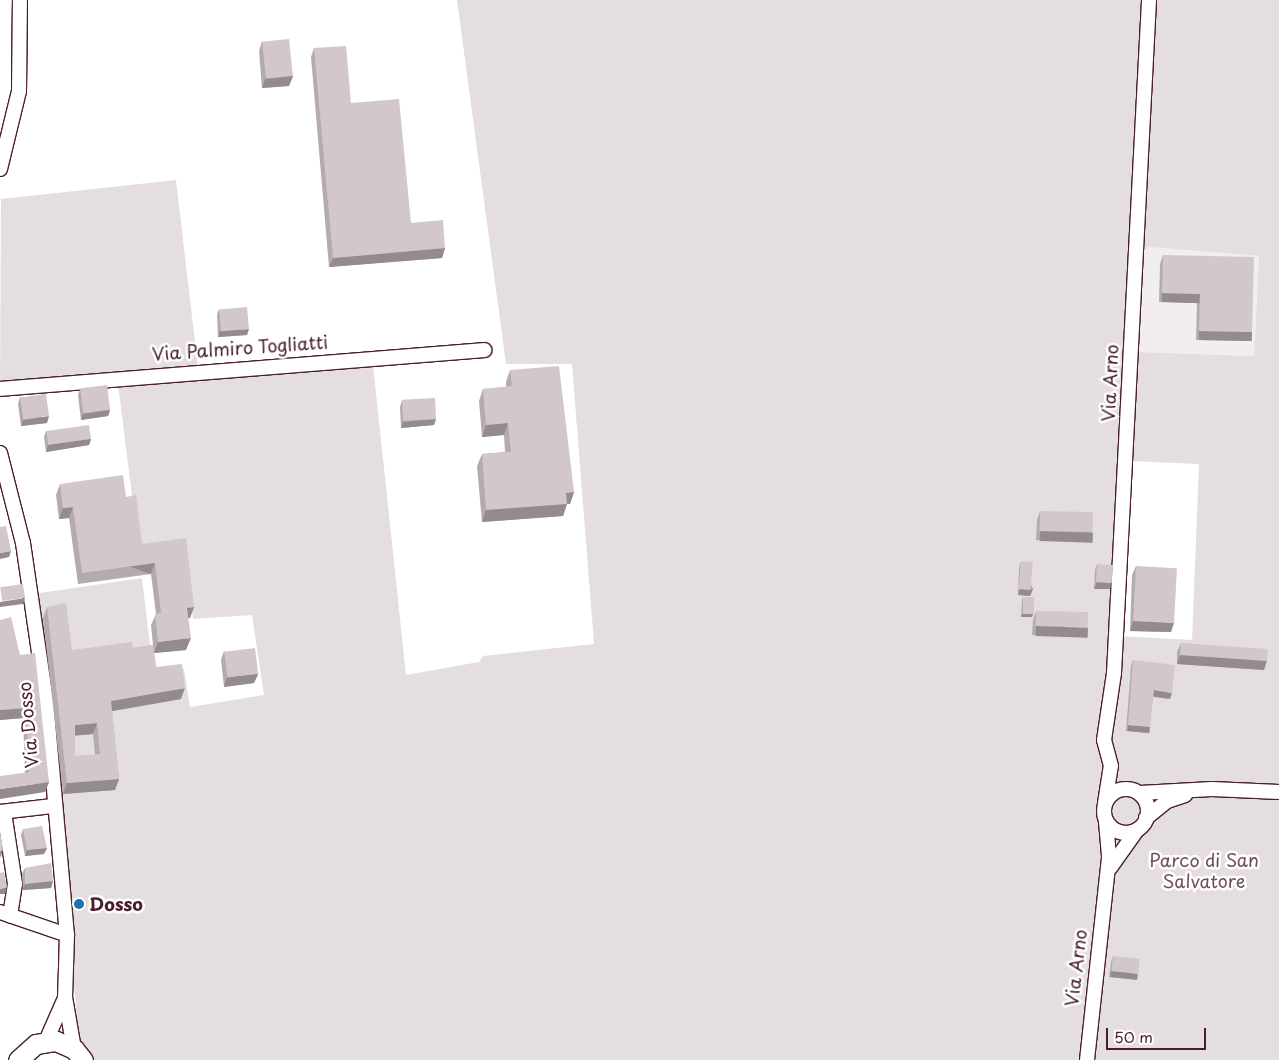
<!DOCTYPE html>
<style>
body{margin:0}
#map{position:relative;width:1279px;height:1060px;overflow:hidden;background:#fff;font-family:"Playpen Sans",sans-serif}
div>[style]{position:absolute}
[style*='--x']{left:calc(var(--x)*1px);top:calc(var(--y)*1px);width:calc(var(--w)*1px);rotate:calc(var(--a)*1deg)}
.built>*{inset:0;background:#f2eeef}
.green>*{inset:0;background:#e5dee0}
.roads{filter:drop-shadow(1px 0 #4a1f2b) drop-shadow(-1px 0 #4a1f2b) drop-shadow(0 1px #4a1f2b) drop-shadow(0 -1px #4a1f2b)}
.street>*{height:14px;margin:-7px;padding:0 7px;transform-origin:7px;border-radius:7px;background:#fff}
.street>.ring{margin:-7px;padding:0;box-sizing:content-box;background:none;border:14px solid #fff;border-radius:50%}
.secondary>*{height:19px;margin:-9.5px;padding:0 9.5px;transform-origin:9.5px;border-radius:9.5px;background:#fff}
.wall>*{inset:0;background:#b5abaf}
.shaded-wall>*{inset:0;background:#938b8e;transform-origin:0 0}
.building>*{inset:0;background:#d2c7cb;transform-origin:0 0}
.dots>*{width:14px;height:14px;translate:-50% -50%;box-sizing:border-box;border:2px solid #fff;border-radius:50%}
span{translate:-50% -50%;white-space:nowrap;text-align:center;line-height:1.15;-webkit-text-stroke:5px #fff;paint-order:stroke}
.street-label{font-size:18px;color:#4a1f2b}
.park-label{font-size:18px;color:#714f58}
.poi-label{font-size:18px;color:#4a1f2b;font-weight:700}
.left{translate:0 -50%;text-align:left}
.scale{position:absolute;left:1106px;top:1028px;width:100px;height:22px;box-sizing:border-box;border:2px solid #4a1f2b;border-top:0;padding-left:6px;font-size:15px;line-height:18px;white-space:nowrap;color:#4a1f2b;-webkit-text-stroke:4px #fff;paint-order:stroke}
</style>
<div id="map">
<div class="built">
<i style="clip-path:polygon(1148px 247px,1259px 256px,1254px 356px,1139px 352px,1143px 253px)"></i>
</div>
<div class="green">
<i style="clip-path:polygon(evenodd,457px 0,1279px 0,1279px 1060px,80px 1060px,54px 728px,106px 723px,52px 720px,36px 600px,40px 593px,142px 578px,153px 671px,184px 669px,190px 707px,264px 695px,252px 615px,193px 619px,183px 548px,139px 552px,117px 376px,0 387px,1px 199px,176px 180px,199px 376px,373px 365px,406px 675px,479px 662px,483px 656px,594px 644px,572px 364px,506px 364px,457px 0,1148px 247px,1259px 256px,1254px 356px,1139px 352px,1143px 253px,1148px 247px,457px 0,1130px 461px,1199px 464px,1192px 640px,1119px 636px,1130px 461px)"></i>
</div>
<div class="roads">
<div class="street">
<i style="--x:0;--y:169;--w:80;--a:-76.3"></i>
<i style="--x:19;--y:91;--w:91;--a:-89.4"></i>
<i style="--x:0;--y:389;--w:486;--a:-4.6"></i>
<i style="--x:0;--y:453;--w:93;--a:75.7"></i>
<i style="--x:23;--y:543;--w:159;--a:81.7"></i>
<i style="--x:46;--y:700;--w:236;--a:84.9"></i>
<i style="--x:67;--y:935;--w:62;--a:91.8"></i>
<i style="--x:65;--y:997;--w:53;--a:80.2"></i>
<i class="ring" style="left:1104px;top:789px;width:30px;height:30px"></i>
<i style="--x:1140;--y:793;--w:72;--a:-3.2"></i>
<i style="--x:1212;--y:789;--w:67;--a:2.6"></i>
<i style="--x:1105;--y:803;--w:37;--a:-81"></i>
<i style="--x:1111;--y:766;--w:27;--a:-105"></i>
<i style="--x:1104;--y:740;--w:68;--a:-81.5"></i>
<i style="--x:1114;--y:673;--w:674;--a:-87.02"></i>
<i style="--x:0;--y:812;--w:53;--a:-6.5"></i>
<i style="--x:4;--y:812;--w:73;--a:81.3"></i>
<i style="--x:15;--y:884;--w:32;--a:99"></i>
<i style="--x:1146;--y:818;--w:27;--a:-39"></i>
<i style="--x:1167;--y:801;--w:19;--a:-18"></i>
<i style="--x:1110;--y:868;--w:47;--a:-54.6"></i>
<i style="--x:0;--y:912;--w:71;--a:18.9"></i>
<i style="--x:46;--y:1041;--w:47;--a:-66.2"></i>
<i style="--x:1087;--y:1060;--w:205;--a:-83.8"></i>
<i style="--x:1109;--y:856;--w:36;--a:-95"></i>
</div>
<div class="secondary">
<i style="--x:18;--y:1060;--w:24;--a:-42"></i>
<i style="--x:36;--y:1044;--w:20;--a:-9"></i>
<i style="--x:56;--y:1041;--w:20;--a:24"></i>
<i style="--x:74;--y:1049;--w:14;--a:51"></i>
</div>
</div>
<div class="wall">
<i style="clip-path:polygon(262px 41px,293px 76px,289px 86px,262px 88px,259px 51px)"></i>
<i style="clip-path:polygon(314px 48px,351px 103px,411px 223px,445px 248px,442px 258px,329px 267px,311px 57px)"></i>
<i style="clip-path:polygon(1163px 255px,1252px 332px,1248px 341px,1196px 340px,1197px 303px,1159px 302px,1160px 264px)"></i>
<i style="clip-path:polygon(219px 309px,247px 335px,218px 337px,217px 315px)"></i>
<i style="clip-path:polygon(510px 370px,574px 492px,570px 504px,567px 504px,563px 516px,482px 522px,477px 466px,482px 454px,505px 452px,504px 435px,482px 437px,479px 401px,483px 389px,506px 387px,506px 382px)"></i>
<i style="clip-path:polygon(80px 389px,110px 410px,108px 416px,81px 420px,78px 395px)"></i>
<i style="clip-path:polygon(20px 397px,47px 423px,21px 426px,18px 404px)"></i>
<i style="clip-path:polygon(402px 400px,436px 419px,434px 425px,401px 428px,400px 407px)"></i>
<i style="clip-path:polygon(46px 431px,91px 439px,89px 445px,46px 452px,44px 437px)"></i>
<i style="clip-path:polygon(evenodd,60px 484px,126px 497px,142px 544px,194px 607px,190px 618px,188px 618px,186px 650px,154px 653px,156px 667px,181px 699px,112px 711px,119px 779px,115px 790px,63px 794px,43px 618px,47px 607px,72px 650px,133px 648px,153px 645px,151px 625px,156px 614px,151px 574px,78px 584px,69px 518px,59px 519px,56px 495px,60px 484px,93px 734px,95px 755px,75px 756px,75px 735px,93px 734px)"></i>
<i style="clip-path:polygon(1040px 511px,1093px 533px,1089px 542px,1036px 540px,1037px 520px)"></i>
<i style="clip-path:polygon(1021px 561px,1033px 589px,1030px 596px,1018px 595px,1019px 568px)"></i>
<i style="clip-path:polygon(1097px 564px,1110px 589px,1094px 589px,1095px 570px)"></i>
<i style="clip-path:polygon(1136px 566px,1171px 632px,1130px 631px,1132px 575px)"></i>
<i style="clip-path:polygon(1023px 597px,1033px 614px,1032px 617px,1021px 617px,1022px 600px)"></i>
<i style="clip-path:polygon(1036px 611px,1084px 637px,1032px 635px,1033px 620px)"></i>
<i style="clip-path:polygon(0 620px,49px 782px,45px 792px,25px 773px,23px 718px,0 720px)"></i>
<i style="clip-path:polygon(1181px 643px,1267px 660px,1264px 670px,1177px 664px,1177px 652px)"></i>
<i style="clip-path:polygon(224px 651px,258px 674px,254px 683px,224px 687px,221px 660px)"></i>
<i style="clip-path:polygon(1133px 660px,1170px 699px,1153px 697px,1148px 733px,1126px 731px,1131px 666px)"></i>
<i style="clip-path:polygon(23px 829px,47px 848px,44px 854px,25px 856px,21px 835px)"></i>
<i style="clip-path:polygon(25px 868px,53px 881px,51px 888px,23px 890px,22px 874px)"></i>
<i style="clip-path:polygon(1113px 956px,1136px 980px,1109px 977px,1111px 962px)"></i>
</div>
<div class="shaded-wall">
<i style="clip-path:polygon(293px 76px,289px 86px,262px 88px,265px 79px)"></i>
<i style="clip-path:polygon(445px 248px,442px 258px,329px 267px,333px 258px)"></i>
<i style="left:1162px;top:293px;width:38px;height:9px;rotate:2deg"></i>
<i style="clip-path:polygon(249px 329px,247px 335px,218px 337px,220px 331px)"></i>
<i style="left:1199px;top:331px;width:53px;height:9px;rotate:1deg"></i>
<i style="clip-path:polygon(110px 410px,108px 416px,81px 420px,83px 414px)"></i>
<i style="clip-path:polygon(49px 416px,47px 423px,21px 426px,23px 420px)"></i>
<i style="clip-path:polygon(436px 419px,434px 425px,401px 428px,403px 422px)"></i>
<i style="clip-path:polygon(508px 423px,504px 435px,482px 437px,486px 425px)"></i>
<i style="clip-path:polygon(91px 439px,89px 445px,46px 452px,48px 445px)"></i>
<i style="clip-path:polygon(574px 492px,570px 504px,567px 504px,563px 516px,482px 522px,486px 510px,566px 493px)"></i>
<i style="clip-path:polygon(73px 507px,69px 518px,59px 519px,63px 508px)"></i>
<i style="left:1040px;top:531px;width:53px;height:10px;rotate:2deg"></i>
<i style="clip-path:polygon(11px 551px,9px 557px,0 559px,0 553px)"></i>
<i style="left:155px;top:563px;width:12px;height:74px;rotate:110deg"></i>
<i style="clip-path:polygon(1097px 582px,1112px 583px,1110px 589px,1094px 589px)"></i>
<i style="clip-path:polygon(1020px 589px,1033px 589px,1030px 596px,1018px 595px)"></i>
<i style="clip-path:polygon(25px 598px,23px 604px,0 607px,0 602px)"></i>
<i style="clip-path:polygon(194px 607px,190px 618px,183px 619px,187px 608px)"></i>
<i style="clip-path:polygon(1022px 614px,1033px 614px,1032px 617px,1021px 617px)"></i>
<i style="clip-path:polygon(1133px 621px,1174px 623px,1171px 632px,1130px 631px)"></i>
<i style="left:1036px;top:626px;width:52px;height:10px;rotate:2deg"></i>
<i style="clip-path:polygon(191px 638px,186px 650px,154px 653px,158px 642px)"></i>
<i style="clip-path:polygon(1180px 655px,1267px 660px,1264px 670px,1177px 664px)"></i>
<i style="clip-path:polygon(258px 674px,254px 683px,224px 687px,227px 677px)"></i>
<i style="clip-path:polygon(185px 688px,181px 699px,107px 712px,111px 701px)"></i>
<i style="clip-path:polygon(1154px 690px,1172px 693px,1170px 699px,1151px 696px)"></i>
<i style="clip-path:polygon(26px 708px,23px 718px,0 720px,0 710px)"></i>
<i style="clip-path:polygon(97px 723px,93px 734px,71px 736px,75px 725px)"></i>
<i style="left:1128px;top:725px;width:22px;height:6px;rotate:5deg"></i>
<i style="clip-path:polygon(119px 779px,115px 790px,63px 794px,67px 783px)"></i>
<i style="clip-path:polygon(49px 782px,45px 792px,0 799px,0 789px)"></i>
<i style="clip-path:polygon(47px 848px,44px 854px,25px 856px,27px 850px)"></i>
<i style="clip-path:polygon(3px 850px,0 858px,0 851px)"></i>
<i style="clip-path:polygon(53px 881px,51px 888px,23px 890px,25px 884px)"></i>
<i style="clip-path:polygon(7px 887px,5px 894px,0 894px,0 889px)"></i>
<i style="left:1111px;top:971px;width:27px;height:6px;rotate:6deg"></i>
</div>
<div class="building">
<i style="left:289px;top:39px;width:37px;height:27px;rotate:84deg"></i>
<i style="clip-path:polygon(346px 46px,351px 103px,399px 99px,411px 223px,443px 220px,445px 248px,333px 258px,314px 48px)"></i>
<i style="clip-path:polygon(1163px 255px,1254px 257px,1252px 332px,1199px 331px,1200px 294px,1162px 293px)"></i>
<i style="left:247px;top:307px;width:22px;height:28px;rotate:85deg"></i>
<i style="clip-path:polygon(559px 366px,574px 492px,566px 493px,567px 504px,486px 510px,482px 454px,511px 452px,508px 423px,486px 425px,483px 389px,512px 386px,510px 370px)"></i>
<i style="left:107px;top:385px;width:25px;height:27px;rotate:83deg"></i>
<i style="left:46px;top:394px;width:22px;height:26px;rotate:82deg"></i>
<i style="left:435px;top:398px;width:21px;height:33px;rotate:87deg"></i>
<i style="left:89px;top:425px;width:14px;height:43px;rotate:82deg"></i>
<i style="clip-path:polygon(123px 475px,126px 497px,136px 495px,142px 544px,186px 538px,194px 607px,187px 608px,191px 638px,158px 642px,155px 614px,161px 613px,155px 563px,82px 573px,73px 507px,63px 508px,60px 484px)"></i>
<i style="left:1040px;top:511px;width:53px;height:20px;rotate:1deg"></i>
<i style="clip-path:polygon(6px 526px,11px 551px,0 553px,0 527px)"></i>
<i style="left:1021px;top:561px;width:12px;height:28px;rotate:5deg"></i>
<i style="left:1097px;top:564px;width:16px;height:18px;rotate:4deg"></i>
<i style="left:1136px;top:566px;width:41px;height:55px;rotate:3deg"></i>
<i style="left:23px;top:584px;width:14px;height:23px;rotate:82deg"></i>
<i style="left:1023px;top:597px;width:11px;height:17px"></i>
<i style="clip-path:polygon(evenodd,66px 603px,72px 650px,132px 642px,133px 648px,153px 645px,156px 667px,182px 664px,185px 688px,111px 701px,119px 779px,67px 783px,47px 607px,66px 603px,97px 723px,100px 754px,75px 756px,75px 725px,97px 723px)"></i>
<i style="left:1036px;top:611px;width:52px;height:15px;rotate:1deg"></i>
<i style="clip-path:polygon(11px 617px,20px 655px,35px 653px,49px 782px,0 789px,0 776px,29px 772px,26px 708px,0 710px,0 620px)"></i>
<i style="left:1181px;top:643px;width:87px;height:12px;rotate:4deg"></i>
<i style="left:255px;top:648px;width:26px;height:31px;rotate:83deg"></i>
<i style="clip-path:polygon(1133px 660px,1175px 665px,1172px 693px,1154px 690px,1150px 727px,1128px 725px)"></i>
<i style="clip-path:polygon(42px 826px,47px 848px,27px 850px,23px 829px)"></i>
<i style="clip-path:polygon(0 831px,3px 850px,0 851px)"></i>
<i style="clip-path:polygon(51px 863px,53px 881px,25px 884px,25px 868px)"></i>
<i style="clip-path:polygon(4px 872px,7px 887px,0 889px,0 873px)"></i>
<i style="left:1113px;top:956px;width:27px;height:15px;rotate:6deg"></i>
</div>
<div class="dots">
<i style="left:79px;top:904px;background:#1f6fb2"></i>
</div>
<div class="street-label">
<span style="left:240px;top:348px;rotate:-4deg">Via Palmiro Togliatti</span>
<span style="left:1110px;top:383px;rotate:-87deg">Via Arno</span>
<span style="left:28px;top:725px;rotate:-95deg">Via Dosso</span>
<span style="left:1076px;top:968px;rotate:-83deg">Via Arno</span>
</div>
<div class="park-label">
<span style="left:1204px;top:871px">Parco di San<br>Salvatore</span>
</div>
<div class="poi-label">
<span class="left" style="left:89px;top:904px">Dosso</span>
</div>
<div class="scale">50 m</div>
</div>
